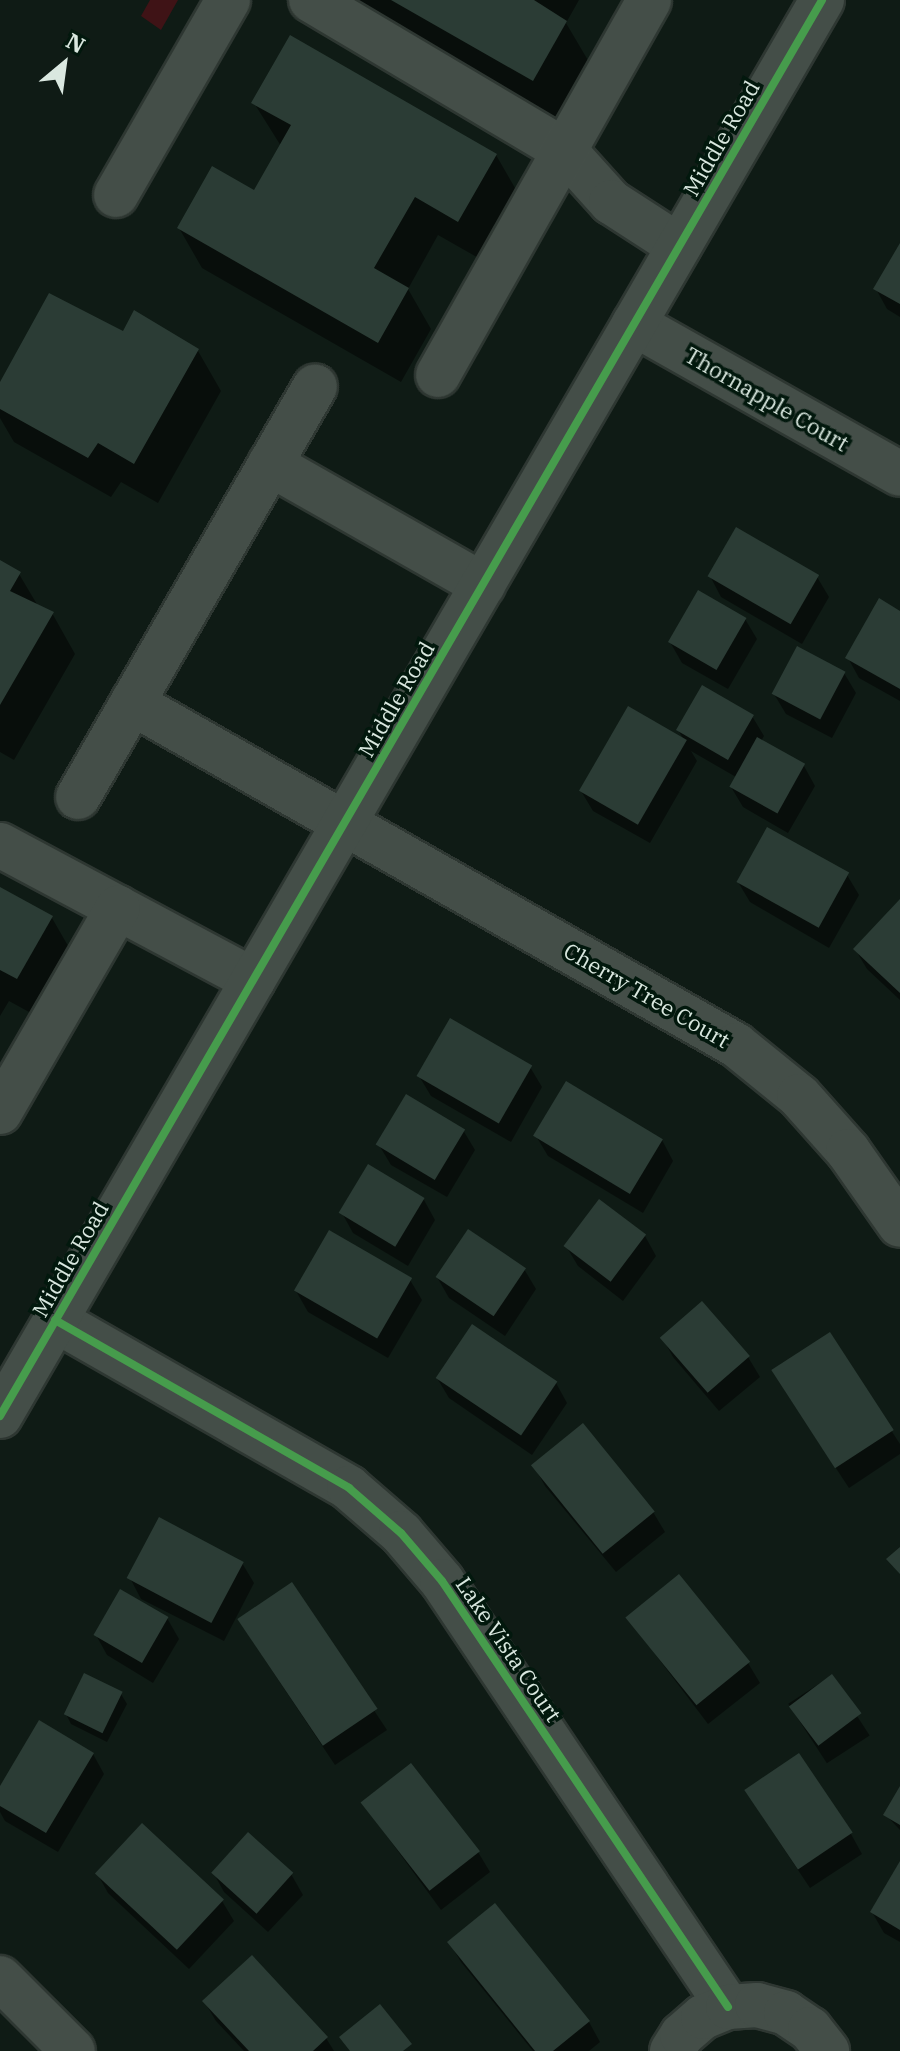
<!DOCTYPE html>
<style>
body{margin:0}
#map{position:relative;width:900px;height:2051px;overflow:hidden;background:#0f1b15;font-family:"IBM Plex Serif",serif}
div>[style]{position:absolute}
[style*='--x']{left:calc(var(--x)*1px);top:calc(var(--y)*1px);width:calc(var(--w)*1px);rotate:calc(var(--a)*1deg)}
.green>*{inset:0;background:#3f1316}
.shadow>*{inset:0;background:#0007;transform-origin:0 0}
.building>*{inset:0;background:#2b3c35;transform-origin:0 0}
.roads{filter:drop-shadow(2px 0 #2e3732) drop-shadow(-2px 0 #2e3732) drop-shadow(0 2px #2e3732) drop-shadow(0 -2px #2e3732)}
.minor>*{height:44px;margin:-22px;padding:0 22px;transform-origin:22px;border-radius:22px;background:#444e48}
.cycleway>*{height:8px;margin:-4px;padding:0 4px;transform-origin:4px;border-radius:4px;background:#469c4c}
span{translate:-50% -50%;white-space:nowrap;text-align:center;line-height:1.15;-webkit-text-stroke:7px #02180d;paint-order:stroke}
.street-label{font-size:22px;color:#dae8e0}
.north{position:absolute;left:24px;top:24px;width:80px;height:80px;-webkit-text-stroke:6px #02180d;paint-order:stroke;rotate:29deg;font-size:22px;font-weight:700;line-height:32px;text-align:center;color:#dae8e0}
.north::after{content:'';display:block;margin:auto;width:28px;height:36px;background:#dae8e0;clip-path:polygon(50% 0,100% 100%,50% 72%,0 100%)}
</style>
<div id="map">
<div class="green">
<i style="clip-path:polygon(150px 0,178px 0,161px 30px,141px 16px)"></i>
</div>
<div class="shadow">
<i style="clip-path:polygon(353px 0,579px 0,566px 23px,589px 62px,556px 120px,357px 6px)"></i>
<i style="clip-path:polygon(254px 103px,496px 155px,519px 195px,482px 260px,438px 235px,408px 289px,431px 329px,401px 382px,202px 268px,179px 228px,254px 193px,281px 146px)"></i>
<i style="clip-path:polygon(900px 247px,900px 317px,887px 309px,876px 289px)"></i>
<i style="clip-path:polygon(123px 333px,198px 351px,221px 391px,158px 503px,121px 482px,111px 497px,14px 442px,0 418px,0 386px)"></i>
<i style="clip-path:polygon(0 563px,19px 574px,38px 606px,52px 613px,75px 654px,14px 760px,0 752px)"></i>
<i style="clip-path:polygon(710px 576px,817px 577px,829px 597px,802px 644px,721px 597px)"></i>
<i style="clip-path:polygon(900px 613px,900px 701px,859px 678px,848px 658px)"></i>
<i style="clip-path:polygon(745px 619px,757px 639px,728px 689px,682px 663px,670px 642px)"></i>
<i style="clip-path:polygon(844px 673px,856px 693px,832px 738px,786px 714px,774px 694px)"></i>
<i style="clip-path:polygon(752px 716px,764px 736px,761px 741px,804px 766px,815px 786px,788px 833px,743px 807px,731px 787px,736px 777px,691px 751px,697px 761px,650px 843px,593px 811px,581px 791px,684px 740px,678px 730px)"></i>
<i style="clip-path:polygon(847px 875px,859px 895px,829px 948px,750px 902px,738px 882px)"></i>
<i style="clip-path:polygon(0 889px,52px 918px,75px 958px,40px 1018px,9px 1001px,0 1016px)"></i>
<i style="clip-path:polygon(900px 903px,900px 1000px,867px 969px,855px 949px)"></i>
<i style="clip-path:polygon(530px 1067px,542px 1087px,511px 1142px,431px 1096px,419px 1076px)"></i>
<i style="clip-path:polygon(463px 1130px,475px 1150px,447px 1197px,391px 1165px,379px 1145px)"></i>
<i style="clip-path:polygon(536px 1136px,662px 1140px,673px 1161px,643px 1213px,548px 1156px)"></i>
<i style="clip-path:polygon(424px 1200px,435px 1220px,408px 1266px,353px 1233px,342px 1213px)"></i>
<i style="clip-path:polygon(645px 1236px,656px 1256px,623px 1301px,578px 1266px,566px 1246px)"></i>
<i style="clip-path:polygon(524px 1269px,536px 1289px,505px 1336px,449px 1298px,437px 1277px)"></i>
<i style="clip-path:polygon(410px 1280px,422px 1300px,388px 1358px,308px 1312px,296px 1291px)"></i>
<i style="clip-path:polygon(829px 1335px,900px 1444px,900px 1454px,849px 1488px,785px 1391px)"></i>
<i style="clip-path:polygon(662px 1337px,748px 1357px,760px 1377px,719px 1411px,673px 1357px)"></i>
<i style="clip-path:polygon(437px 1378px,556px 1383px,567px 1403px,532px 1455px,449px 1398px)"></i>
<i style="clip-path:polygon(534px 1466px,653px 1512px,665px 1532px,616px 1572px,545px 1486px)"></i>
<i style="clip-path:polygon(242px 1563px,254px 1583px,224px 1641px,141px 1599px,130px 1578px)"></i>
<i style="clip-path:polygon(291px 1585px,387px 1730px,335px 1765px,251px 1639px)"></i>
<i style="clip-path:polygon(627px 1617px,748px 1663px,760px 1683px,708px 1724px)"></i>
<i style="clip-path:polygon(167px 1618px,179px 1639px,153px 1683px,107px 1655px,96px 1635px)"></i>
<i style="left:831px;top:1676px;width:71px;height:51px;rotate:57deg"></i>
<i style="clip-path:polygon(121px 1694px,127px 1704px,107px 1742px,71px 1724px,66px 1714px)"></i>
<i style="clip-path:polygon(93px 1754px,104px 1774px,58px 1852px,5px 1821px,0 1812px,0 1790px)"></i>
<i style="clip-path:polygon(900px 1790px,900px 1830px,886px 1815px)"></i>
<i style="clip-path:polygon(362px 1802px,478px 1852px,490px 1872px,441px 1910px)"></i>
<i style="clip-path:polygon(758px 1810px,851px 1834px,862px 1854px,810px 1888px)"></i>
<i style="clip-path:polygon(900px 1865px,900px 1942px,884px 1933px,872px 1912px)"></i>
<i style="clip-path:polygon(213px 1872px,291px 1874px,303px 1895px,268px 1932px,224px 1892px)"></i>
<i style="clip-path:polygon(97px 1873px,222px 1901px,234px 1921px,189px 1969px,108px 1893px)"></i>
<i style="clip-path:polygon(449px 1942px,589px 2022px,600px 2042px,589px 2051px,533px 2051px,461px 1962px)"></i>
<i style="clip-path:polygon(204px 2001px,326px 2038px,334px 2051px,244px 2051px,216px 2021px)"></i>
</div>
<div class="building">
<i style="clip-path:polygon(391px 0,534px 0,567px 21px,533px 81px)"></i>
<i style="clip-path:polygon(290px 35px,497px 154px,458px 222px,415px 197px,374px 268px,409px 288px,378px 343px,177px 228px,212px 166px,254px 190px,291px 125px,251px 103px)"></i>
<i style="clip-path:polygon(900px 243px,900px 304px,873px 289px)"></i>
<i style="clip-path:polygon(49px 293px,123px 331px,134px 310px,199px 349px,134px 464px,98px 443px,88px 458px,0 409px,0 382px)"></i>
<i style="left:736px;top:527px;width:96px;height:57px;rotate:30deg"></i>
<i style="clip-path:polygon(0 560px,21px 572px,10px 591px,54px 612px,0 705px)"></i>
<i style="left:698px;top:590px;width:56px;height:60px;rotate:30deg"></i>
<i style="clip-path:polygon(879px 598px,900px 611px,900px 689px,845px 658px)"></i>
<i style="left:797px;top:646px;width:55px;height:54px;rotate:28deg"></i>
<i style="left:702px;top:685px;width:60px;height:52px;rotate:30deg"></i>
<i style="left:628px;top:706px;width:68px;height:98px;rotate:30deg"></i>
<i style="left:757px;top:737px;width:55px;height:57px;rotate:29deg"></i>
<i style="left:767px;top:827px;width:94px;height:63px;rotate:29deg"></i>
<i style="clip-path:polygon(0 887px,53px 916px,17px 979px,0 970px)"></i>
<i style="clip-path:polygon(900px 899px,900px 993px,853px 949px)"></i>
<i style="left:450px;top:1018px;width:95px;height:67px;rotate:30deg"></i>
<i style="left:566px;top:1081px;width:113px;height:64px;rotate:31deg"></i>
<i style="left:406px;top:1094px;width:69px;height:59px;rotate:31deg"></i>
<i style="left:368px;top:1164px;width:66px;height:57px;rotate:31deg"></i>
<i style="left:599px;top:1199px;width:59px;height:59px;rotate:37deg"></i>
<i style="left:468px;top:1229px;width:70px;height:58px;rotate:34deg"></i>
<i style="left:329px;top:1230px;width:96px;height:70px;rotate:30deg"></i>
<i style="left:702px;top:1301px;width:73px;height:56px;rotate:49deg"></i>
<i style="left:472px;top:1324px;width:103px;height:65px;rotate:34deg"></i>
<i style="left:830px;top:1332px;width:117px;height:70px;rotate:57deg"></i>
<i style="left:583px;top:1423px;width:114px;height:67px;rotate:51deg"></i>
<i style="left:159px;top:1517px;width:96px;height:69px;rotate:28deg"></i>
<i style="clip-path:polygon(900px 1547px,900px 1574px,886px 1559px)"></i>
<i style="left:679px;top:1574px;width:113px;height:69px;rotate:51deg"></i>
<i style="left:292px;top:1582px;width:153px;height:66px;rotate:56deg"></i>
<i style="left:120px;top:1589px;width:56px;height:53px;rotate:30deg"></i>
<i style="left:84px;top:1673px;width:43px;height:46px;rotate:26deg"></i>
<i style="left:832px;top:1674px;width:49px;height:54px;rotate:53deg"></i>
<i style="clip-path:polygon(39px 1720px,94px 1753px,46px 1833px,0 1806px,0 1786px)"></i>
<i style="left:799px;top:1753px;width:96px;height:66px;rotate:56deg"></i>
<i style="left:411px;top:1763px;width:112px;height:64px;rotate:52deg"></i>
<i style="clip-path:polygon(900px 1786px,900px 1825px,883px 1815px)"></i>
<i style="left:142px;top:1823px;width:112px;height:69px;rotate:43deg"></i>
<i style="left:248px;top:1832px;width:61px;height:55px;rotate:42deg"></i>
<i style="clip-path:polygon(900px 1861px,900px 1930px,870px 1912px)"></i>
<i style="clip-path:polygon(495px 1903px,590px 2021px,553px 2051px,535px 2051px,447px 1942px)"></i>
<i style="clip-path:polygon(252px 1955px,328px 2037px,313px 2051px,249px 2051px,202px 2001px)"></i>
<i style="clip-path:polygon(380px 2004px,412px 2044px,403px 2051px,350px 2051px,339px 2037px)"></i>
</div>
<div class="roads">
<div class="minor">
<i style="--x:311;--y:0;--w:295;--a:30.7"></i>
<i style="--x:565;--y:151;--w:69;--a:48"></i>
<i style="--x:611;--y:202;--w:81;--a:32.9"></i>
<i style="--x:116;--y:195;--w:225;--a:-60.1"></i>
<i style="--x:634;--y:324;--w:305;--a:29.4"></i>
<i style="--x:438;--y:375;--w:430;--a:-60.6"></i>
<i style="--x:270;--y:464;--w:245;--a:29.6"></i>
<i style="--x:132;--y:703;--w:694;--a:29.52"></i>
<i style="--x:736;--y:1045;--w:81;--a:39"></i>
<i style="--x:799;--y:1096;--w:74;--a:48.3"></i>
<i style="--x:848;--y:1151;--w:90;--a:54.9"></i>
<i style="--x:78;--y:797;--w:474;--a:-60"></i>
<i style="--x:0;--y:845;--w:287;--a:28.1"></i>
<i style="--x:0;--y:1112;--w:236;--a:-60"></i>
<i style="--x:55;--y:1320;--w:339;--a:29.7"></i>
<i style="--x:349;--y:1488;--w:69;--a:40.9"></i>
<i style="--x:401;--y:1533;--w:63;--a:49.5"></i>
<i style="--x:442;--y:1581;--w:513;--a:56.12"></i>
<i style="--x:0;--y:1416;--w:1637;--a:-59.86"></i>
<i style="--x:0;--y:1978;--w:103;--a:45"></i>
<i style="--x:672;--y:2051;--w:19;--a:-58"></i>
<i style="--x:682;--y:2035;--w:28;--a:-41"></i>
<i style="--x:703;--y:2017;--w:27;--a:-22"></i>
<i style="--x:728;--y:2007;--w:29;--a:-4"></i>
<i style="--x:757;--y:2005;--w:30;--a:15"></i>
<i style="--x:786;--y:2013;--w:29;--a:34"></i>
<i style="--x:810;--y:2029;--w:28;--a:52"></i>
</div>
</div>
<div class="cycleway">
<i style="--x:55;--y:1320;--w:339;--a:29.7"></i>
<i style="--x:349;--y:1488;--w:69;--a:40.9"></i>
<i style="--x:401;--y:1533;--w:63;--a:49.5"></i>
<i style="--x:442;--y:1581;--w:513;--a:56.12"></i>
<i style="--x:0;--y:1416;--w:1637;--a:-59.86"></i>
</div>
<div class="street-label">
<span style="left:721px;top:138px;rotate:-60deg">Middle Road</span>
<span style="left:767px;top:399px;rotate:30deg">Thornapple Court</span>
<span style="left:396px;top:699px;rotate:-60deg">Middle Road</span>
<span style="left:647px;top:995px;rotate:30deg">Cherry Tree Court</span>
<span style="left:70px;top:1259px;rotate:-60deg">Middle Road</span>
<span style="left:509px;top:1649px;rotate:56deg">Lake Vista Court</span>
</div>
<div class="north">N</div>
</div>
